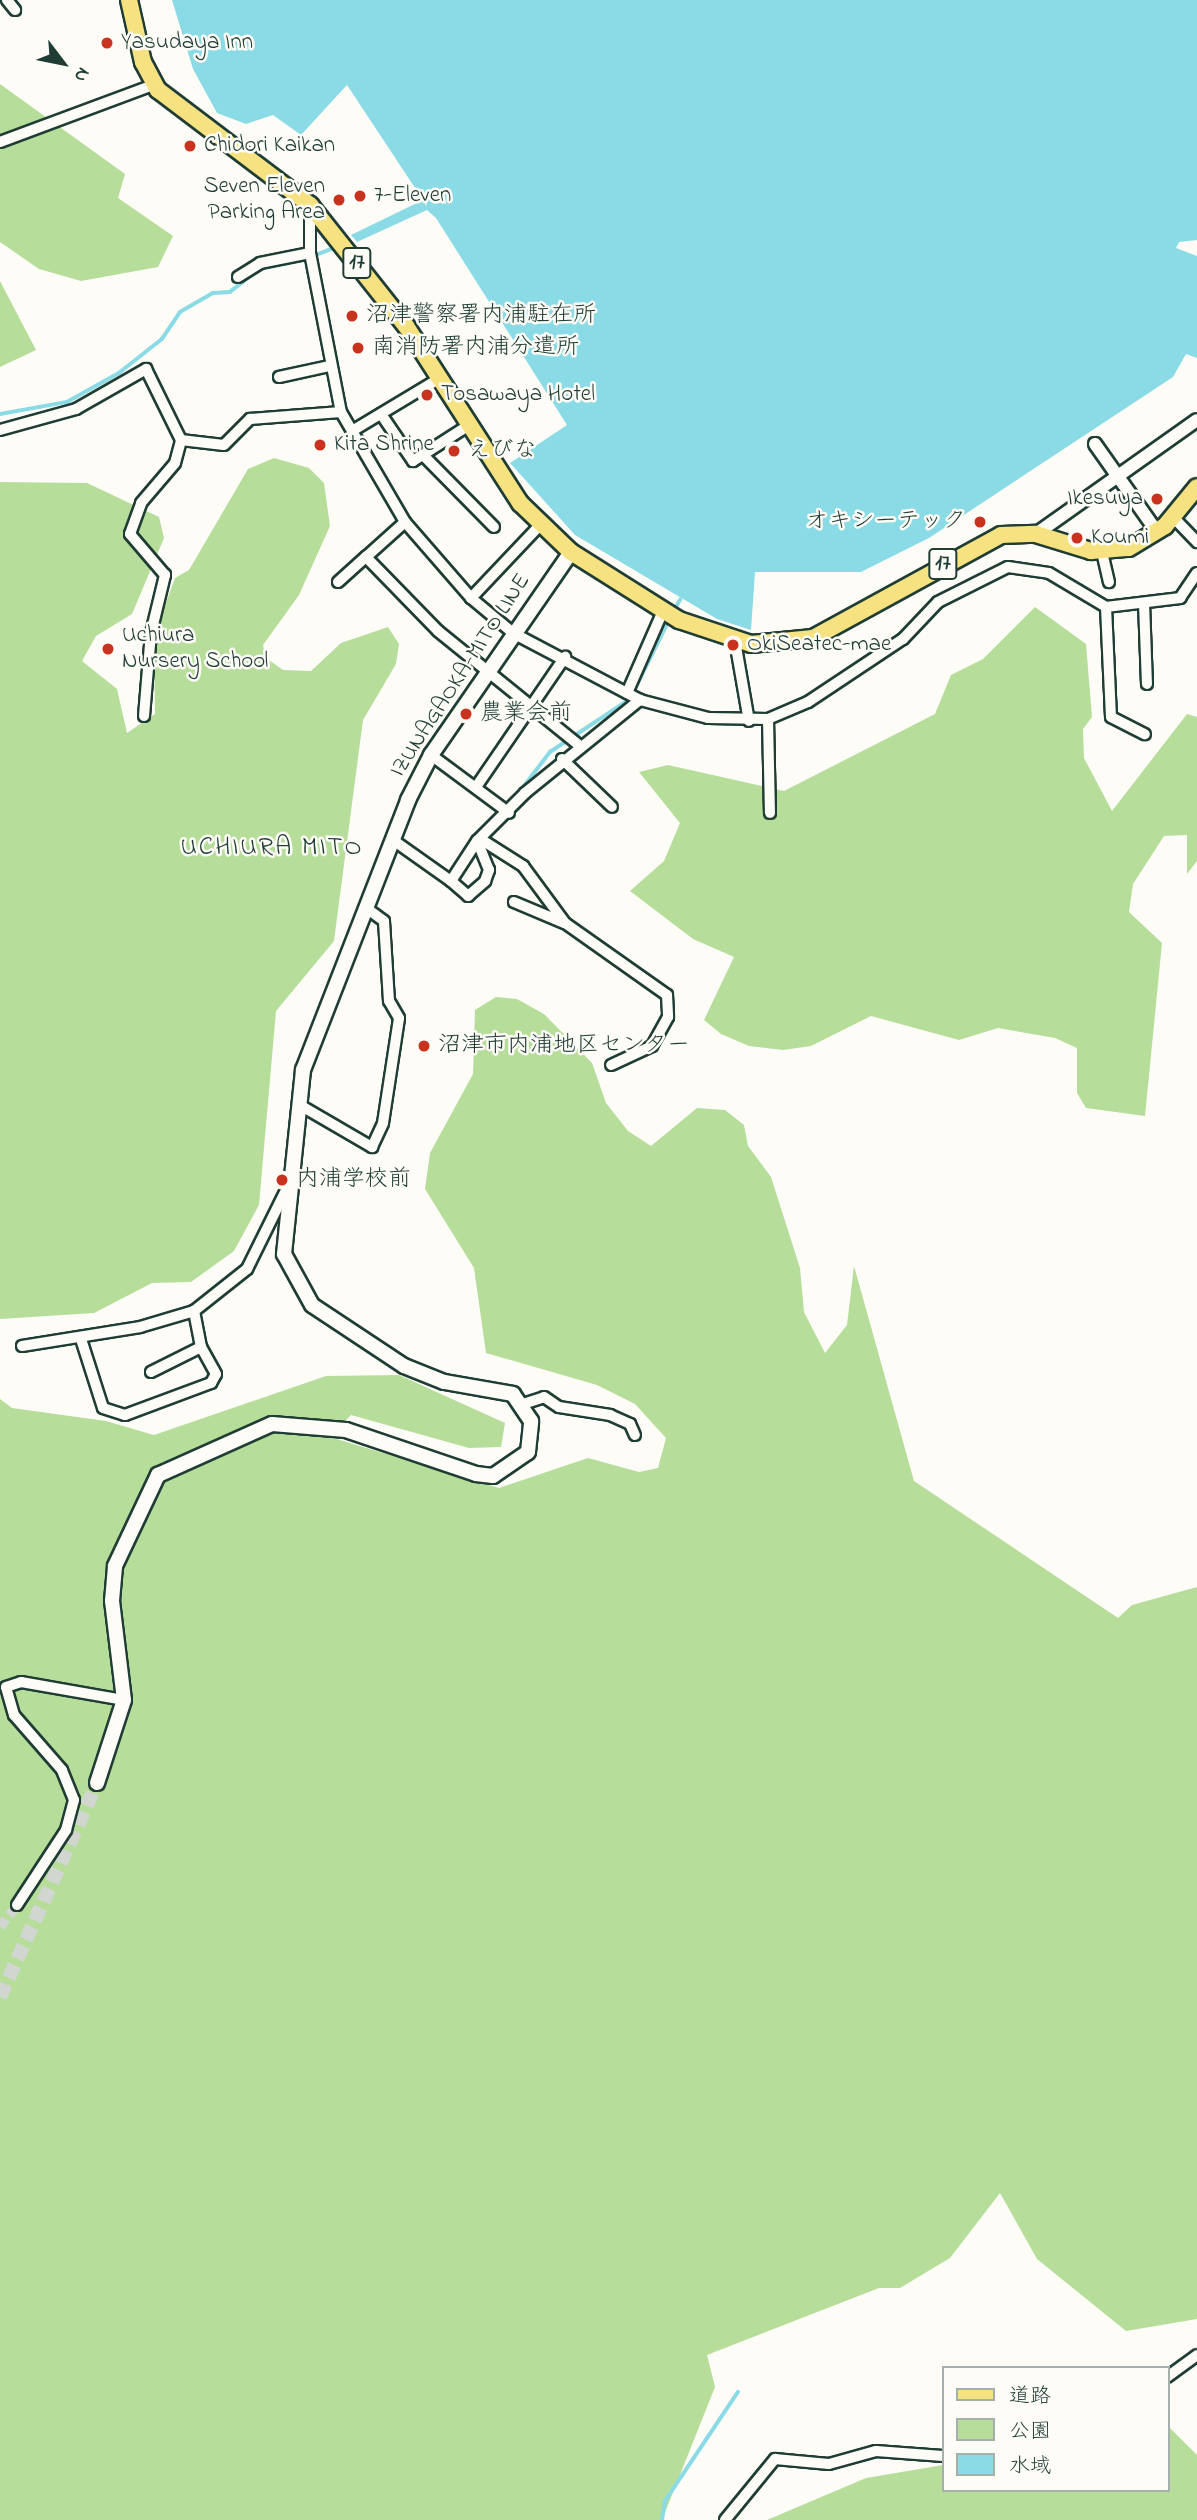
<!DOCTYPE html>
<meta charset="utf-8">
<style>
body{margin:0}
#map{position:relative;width:1197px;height:2520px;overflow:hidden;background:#fdfcf7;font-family:"Indie Flower","Klee One",sans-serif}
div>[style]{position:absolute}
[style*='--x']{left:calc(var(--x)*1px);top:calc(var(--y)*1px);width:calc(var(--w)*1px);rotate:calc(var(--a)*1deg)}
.green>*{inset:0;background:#b6de9a}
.water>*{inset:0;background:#8adbe5}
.stream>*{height:3.5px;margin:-1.75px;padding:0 1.75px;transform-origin:1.75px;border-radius:1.75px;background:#8adbe5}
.minor-tunnel>*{height:10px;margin-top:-5px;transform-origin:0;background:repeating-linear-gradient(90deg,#d1d6d0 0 10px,transparent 0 15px)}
.secondary-tunnel>*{height:14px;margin-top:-7px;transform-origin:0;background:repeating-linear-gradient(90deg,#d1d6d0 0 14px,transparent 0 21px)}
.roads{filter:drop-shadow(2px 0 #1f3d34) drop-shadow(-2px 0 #1f3d34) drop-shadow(0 2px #1f3d34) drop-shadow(0 -2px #1f3d34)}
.minor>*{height:10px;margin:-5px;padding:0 5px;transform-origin:5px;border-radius:5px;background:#fdfcf7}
.tertiary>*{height:12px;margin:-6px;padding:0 6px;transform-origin:6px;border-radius:6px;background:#fdfcf7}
.secondary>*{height:14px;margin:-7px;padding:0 7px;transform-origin:7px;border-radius:7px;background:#fdfcf7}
.primary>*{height:16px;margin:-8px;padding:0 8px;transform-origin:8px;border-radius:8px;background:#f6e281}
.dots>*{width:19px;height:19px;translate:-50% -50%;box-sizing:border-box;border:4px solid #fdfcf7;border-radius:50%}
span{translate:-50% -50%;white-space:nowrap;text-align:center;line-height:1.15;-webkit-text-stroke:5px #fdfcf7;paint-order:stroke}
.shield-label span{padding:2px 5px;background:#fdfcf7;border:2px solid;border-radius:5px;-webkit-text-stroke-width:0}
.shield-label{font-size:21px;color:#1f3d34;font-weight:700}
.poi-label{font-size:23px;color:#1f3d34}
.left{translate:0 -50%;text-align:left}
.right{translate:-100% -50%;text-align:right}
.street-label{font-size:23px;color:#1f3d34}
.quarter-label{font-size:26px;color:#1f3d34;letter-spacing:2px}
.legend{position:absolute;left:942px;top:2366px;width:228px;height:126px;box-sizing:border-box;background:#fdfcf7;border:2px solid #a4b0a9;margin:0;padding:9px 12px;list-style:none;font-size:21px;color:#1f3d34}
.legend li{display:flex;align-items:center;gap:14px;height:35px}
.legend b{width:35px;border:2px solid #a4b0a9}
.north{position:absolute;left:28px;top:28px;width:70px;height:70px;-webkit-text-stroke:5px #fdfcf7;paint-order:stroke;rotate:122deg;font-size:19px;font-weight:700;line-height:28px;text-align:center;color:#1f3d34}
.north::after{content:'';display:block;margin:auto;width:24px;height:32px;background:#1f3d34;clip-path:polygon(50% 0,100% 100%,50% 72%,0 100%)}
</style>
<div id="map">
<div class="green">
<i style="clip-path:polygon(0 84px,125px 174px,118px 198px,173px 236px,158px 267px,81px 281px,39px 269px,0 242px)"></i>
<i style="clip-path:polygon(0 281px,36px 350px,0 367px)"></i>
<i style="clip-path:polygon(274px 458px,309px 468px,324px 483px,330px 526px,299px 595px,263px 645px,266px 658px,283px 670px,311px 671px,341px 643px,388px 627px,399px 644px,396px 664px,363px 720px,334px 941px,276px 1011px,259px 1205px,234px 1251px,191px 1282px,152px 1283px,94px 1313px,0 1319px,0 482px,87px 483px,159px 517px,164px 538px,132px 614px,96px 636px,82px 661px,117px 689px,127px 733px,155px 714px,154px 636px,175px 578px,189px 570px,248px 469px)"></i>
<i style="clip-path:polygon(1035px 607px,1086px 644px,1092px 717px,1083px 729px,1084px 758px,1112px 811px,1187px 714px,1197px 717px,1197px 861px,1187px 874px,1187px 835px,1164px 836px,1133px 884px,1129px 912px,1162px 943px,1145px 1116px,1086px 1108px,1077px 1093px,1077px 1048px,1055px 1038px,998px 1028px,959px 1040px,871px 1016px,811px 1046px,783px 1050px,749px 1046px,721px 1034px,704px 1020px,734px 957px,693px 939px,630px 891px,664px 861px,680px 823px,639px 772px,668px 765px,784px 791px,935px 714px,951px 675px,983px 659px)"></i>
<i style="clip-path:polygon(496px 997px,517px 999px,544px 1014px,592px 1063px,606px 1103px,628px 1131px,651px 1146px,697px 1108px,725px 1110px,744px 1125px,748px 1146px,771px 1177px,800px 1268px,804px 1312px,825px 1353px,847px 1325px,854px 1266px,914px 1481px,1118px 1618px,1132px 1605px,1197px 1587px,1197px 2319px,1126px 2331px,1037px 2259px,1000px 2193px,950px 2258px,900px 2288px,879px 2288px,707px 2355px,715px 2387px,662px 2520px,0 2520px,0 1399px,12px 1408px,106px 1421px,154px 1435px,326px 1376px,399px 1375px,505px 1423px,501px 1447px,469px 1448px,351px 1415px,330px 1437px,499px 1488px,588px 1458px,639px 1472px,658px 1468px,666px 1438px,635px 1404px,597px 1385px,486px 1353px,474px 1268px,425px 1189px,430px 1153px,473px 1074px,475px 1010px)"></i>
<i style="clip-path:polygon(1167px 2425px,1197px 2455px,1197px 2520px,767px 2520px,866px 2478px,943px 2465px,943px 2490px,1167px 2490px)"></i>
</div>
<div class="water">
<i style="clip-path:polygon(172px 0,1197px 0,1197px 240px,1179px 242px,1176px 248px,1197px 256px,1197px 358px,1186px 354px,1173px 377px,929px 538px,861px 572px,755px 572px,751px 630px,717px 619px,575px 535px,510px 463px,567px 425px,436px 218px,427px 210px,357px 242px,351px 235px,423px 200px,347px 85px,301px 135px,273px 115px,246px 124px,217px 113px,193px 69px)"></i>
</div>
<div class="stream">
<i style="--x:316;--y:255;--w:18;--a:-22"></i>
<i style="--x:0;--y:414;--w:68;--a:-10.2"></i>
<i style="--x:67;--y:402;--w:60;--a:-29.1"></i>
<i style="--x:119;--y:373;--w:55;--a:-38.3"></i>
<i style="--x:162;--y:339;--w:32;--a:-56"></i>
<i style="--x:180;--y:312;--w:38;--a:-30"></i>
<i style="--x:213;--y:293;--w:17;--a:-3"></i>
<i style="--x:230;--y:292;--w:37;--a:-38"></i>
<i style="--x:259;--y:269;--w:46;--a:-11.3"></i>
<i style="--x:674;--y:610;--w:12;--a:-59"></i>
<i style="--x:518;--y:794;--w:53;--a:-52.7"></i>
<i style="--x:550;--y:752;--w:96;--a:-33.5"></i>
<i style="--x:630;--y:699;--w:88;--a:-63.7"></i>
<i style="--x:662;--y:2520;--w:19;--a:-81"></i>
<i style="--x:665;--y:2501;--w:131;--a:-56.2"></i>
</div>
<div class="minor-tunnel">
<i style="--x:0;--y:1927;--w:28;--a:-52"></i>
</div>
<div class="secondary-tunnel">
<i style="--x:0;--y:1997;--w:235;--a:-65.6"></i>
</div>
<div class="roads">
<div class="minor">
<i style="--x:7;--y:0;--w:13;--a:51"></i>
<i style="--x:0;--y:142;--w:163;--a:-20.4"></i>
<i style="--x:310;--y:208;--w:45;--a:90"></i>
<i style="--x:310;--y:253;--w:162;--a:79"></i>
<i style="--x:341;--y:412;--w:127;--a:59.8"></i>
<i style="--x:405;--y:522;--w:101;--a:49"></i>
<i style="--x:471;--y:598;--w:55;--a:39.8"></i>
<i style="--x:513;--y:633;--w:144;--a:27.8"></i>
<i style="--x:640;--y:700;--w:70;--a:14.8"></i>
<i style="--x:708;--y:718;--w:60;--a:1"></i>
<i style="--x:768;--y:719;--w:43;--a:-23"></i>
<i style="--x:808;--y:702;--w:114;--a:-33.6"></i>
<i style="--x:903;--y:639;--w:51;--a:-46.6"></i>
<i style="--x:938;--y:602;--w:78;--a:-26.6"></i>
<i style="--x:1008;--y:567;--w:41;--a:8.3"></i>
<i style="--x:1049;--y:573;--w:66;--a:30.8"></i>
<i style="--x:1106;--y:607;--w:75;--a:-6.9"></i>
<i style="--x:1180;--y:598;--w:30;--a:-56"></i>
<i style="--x:238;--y:277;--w:26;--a:-32"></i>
<i style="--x:260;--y:263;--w:51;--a:-11.3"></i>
<i style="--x:279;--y:377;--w:51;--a:-12.4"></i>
<i style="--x:381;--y:414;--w:57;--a:55.8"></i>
<i style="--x:413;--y:461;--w:63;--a:-32.7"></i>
<i style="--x:0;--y:430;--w:79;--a:-15.4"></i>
<i style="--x:76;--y:409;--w:81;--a:-29.7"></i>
<i style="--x:146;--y:369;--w:79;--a:63.8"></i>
<i style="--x:352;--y:431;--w:99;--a:-31"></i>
<i style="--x:423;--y:455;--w:101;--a:45.4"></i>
<i style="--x:1173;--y:517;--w:35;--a:46"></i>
<i style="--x:405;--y:522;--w:52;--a:138.1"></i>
<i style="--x:366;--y:557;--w:103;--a:45.8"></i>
<i style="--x:438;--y:631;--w:181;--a:39"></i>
<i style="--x:1102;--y:552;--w:31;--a:77"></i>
<i style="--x:338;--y:582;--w:38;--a:-42"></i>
<i style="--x:471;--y:598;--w:100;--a:-46.6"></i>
<i style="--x:1144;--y:603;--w:81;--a:87.9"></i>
<i style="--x:1106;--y:607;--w:110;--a:87.4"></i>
<i style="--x:1111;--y:717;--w:38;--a:27"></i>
<i style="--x:735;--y:641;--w:81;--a:80.1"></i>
<i style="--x:627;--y:693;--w:90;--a:-66.3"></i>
<i style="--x:144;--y:716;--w:83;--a:-85.2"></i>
<i style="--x:151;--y:633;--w:60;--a:-76.4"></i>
<i style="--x:165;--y:575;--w:54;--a:-130.5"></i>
<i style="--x:130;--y:534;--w:33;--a:-70"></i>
<i style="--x:141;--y:503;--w:52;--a:-49.6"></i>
<i style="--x:175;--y:463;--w:24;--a:-75"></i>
<i style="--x:181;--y:440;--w:43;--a:6.6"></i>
<i style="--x:224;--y:445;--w:37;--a:-45"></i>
<i style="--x:250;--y:419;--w:91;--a:-4.4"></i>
<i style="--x:768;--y:719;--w:94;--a:88.8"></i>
<i style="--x:431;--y:755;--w:97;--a:36.6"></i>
<i style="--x:562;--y:759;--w:69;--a:43.8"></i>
<i style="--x:476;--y:787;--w:158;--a:-55.6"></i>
<i style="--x:393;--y:840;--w:71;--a:35.3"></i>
<i style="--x:451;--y:881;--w:48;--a:-57"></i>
<i style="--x:477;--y:841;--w:68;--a:-45"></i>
<i style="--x:525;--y:793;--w:148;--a:-39"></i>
<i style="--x:482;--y:840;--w:49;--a:32.4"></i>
<i style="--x:523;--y:866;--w:71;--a:53.6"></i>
<i style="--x:565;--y:923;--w:125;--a:35.2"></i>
<i style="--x:667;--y:995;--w:22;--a:87"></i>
<i style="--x:668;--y:1017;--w:33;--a:119"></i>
<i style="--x:652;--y:1046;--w:45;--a:155.1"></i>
<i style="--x:451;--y:881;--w:23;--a:41"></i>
<i style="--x:468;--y:896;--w:23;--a:-41"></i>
<i style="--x:485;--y:881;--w:12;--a:-70"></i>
<i style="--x:489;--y:870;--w:31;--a:-112"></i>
<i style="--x:514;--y:902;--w:54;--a:22.8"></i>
<i style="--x:298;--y:1104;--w:86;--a:30.2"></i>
<i style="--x:372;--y:1147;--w:26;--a:-65"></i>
<i style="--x:383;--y:1123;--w:106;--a:-81.3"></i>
<i style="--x:399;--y:1018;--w:20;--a:-120"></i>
<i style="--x:389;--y:1001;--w:80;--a:-93.6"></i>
<i style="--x:384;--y:921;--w:22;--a:-144"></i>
<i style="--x:81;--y:1339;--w:72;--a:72.3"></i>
<i style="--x:103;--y:1408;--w:23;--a:18"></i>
<i style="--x:125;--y:1415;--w:92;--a:-20.4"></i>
<i style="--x:211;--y:1383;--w:10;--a:-61"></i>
<i style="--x:216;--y:1374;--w:31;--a:-119"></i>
<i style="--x:201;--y:1347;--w:37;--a:-101"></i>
<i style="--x:22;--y:1346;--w:120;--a:-9.1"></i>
<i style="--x:140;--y:1327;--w:56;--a:-16.5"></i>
<i style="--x:194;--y:1311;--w:68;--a:-38.4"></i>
<i style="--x:247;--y:1269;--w:93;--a:-63.7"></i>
<i style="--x:151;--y:1372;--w:56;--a:-26.6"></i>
<i style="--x:523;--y:1404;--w:22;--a:-18"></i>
<i style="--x:544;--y:1397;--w:18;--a:34"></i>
<i style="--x:559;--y:1407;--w:52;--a:8.9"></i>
<i style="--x:610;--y:1415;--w:22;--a:24"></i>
<i style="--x:630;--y:1424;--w:12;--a:66"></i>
<i style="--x:17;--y:1905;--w:90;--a:-56.8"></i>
<i style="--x:66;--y:1830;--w:31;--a:-75"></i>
<i style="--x:74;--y:1800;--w:32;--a:-112"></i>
<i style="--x:62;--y:1770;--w:73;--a:-131.1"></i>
<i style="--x:14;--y:1715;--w:29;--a:-106"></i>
<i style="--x:6;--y:1687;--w:16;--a:-18"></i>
<i style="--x:21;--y:1682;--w:105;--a:9.9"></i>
<i style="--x:1167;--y:2377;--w:37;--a:-36"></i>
<i style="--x:725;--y:2520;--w:79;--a:-50.7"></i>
<i style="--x:775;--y:2459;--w:54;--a:5.3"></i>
<i style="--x:829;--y:2464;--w:49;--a:-15.5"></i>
<i style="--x:876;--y:2451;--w:67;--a:4.3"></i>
</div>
<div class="tertiary">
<i style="--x:1095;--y:444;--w:108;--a:54.8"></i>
<i style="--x:1036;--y:534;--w:197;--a:-35.3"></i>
</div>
<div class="secondary">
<i style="--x:97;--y:1783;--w:87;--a:-72"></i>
<i style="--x:124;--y:1700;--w:100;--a:-96.9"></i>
<i style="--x:112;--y:1601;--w:35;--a:-85"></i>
<i style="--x:115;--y:1566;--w:101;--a:-64.7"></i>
<i style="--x:158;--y:1475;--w:125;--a:-24.1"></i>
<i style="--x:272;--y:1424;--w:74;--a:4.6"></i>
<i style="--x:346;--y:1430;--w:137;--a:18.7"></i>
<i style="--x:476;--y:1474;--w:17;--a:7"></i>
<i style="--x:493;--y:1476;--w:42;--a:-34.4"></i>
<i style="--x:528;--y:1452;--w:31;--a:-84"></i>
<i style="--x:531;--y:1421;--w:32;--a:-124"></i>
<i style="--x:513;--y:1394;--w:70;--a:-170.1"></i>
<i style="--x:444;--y:1382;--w:43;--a:-158.2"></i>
<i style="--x:404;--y:1366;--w:110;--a:-146.5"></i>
<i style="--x:312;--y:1305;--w:58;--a:-118.8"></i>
<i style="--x:284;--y:1254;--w:185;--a:-84.1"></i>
<i style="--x:303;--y:1070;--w:290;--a:-68.7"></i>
<i style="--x:408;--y:800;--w:51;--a:-62.9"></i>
<i style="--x:431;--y:755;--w:247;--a:-55.4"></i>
</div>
<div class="primary">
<i style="--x:129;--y:0;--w:64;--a:77.3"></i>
<i style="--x:143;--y:62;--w:32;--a:62"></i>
<i style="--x:158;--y:90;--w:191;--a:37.1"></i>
<i style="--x:310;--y:205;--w:154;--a:51.6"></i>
<i style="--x:406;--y:326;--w:211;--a:57.2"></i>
<i style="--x:520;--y:503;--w:71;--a:43.9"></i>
<i style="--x:571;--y:552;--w:128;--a:32.2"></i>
<i style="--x:679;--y:620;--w:76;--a:18.4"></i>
<i style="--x:751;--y:644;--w:62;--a:-5.5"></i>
<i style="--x:813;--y:638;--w:214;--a:-28.7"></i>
<i style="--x:1001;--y:535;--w:35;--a:-2"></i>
<i style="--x:1036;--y:534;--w:58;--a:17.2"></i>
<i style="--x:1091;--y:551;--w:38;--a:-5"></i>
<i style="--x:1129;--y:548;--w:42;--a:-31.4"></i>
<i style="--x:1165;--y:526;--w:50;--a:-50.6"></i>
</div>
</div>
<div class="dots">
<i style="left:107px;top:43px;background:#c8321e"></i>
<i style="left:190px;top:146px;background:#c8321e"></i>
<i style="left:360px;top:196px;background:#c8321e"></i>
<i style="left:339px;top:200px;background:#c8321e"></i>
<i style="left:352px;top:316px;background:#c8321e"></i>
<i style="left:358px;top:348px;background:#c8321e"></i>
<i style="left:427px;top:395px;background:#c8321e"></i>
<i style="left:320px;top:445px;background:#c8321e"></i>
<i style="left:454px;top:451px;background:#c8321e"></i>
<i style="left:1157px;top:499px;background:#c8321e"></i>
<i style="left:980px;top:522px;background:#c8321e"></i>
<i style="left:1077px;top:538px;background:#c8321e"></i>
<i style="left:733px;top:645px;background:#c8321e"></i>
<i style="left:108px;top:649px;background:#c8321e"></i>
<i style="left:466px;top:714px;background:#c8321e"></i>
<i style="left:424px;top:1046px;background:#c8321e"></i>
<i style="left:282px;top:1180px;background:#c8321e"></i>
</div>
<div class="shield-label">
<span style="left:357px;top:263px">17</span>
<span style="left:943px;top:564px">17</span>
</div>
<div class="poi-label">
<span class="left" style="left:121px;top:43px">Yasudaya Inn</span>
<span class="left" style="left:204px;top:146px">Chidori Kaikan</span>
<span class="right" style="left:325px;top:200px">Seven Eleven<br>Parking Area</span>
<span class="left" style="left:374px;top:196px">7-Eleven</span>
<span class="left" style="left:366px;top:316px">沼津警察署内浦駐在所</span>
<span class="left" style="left:372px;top:348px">南消防署内浦分遣所</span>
<span class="left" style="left:441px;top:395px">Tosawaya Hotel</span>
<span class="left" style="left:334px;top:445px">Kita Shrine</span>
<span class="left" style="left:468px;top:451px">えびな</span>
<span class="right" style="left:1143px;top:499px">Ikesuya</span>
<span class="right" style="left:966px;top:522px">オキシーテック</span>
<span class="left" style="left:1091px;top:538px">Koumi</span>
<span class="left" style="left:122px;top:649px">Uchiura<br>Nursery School</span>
<span class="left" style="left:747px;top:645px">OkiSeatec-mae</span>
<span class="left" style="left:480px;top:714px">農業会前</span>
<span class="left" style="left:438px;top:1046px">沼津市内浦地区センター</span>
<span class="left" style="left:296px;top:1180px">内浦学校前</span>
</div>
<div class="street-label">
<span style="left:461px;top:676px;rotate:-57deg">IZUNAGAOKA-MITO LINE</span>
</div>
<div class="quarter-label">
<span style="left:272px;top:849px">UCHIURA MITO</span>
</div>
<ul class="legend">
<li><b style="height:9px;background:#f6e281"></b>道路</li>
<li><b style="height:19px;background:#b6de9a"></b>公園</li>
<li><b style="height:19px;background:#8adbe5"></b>水域</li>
</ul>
<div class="north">N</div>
</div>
